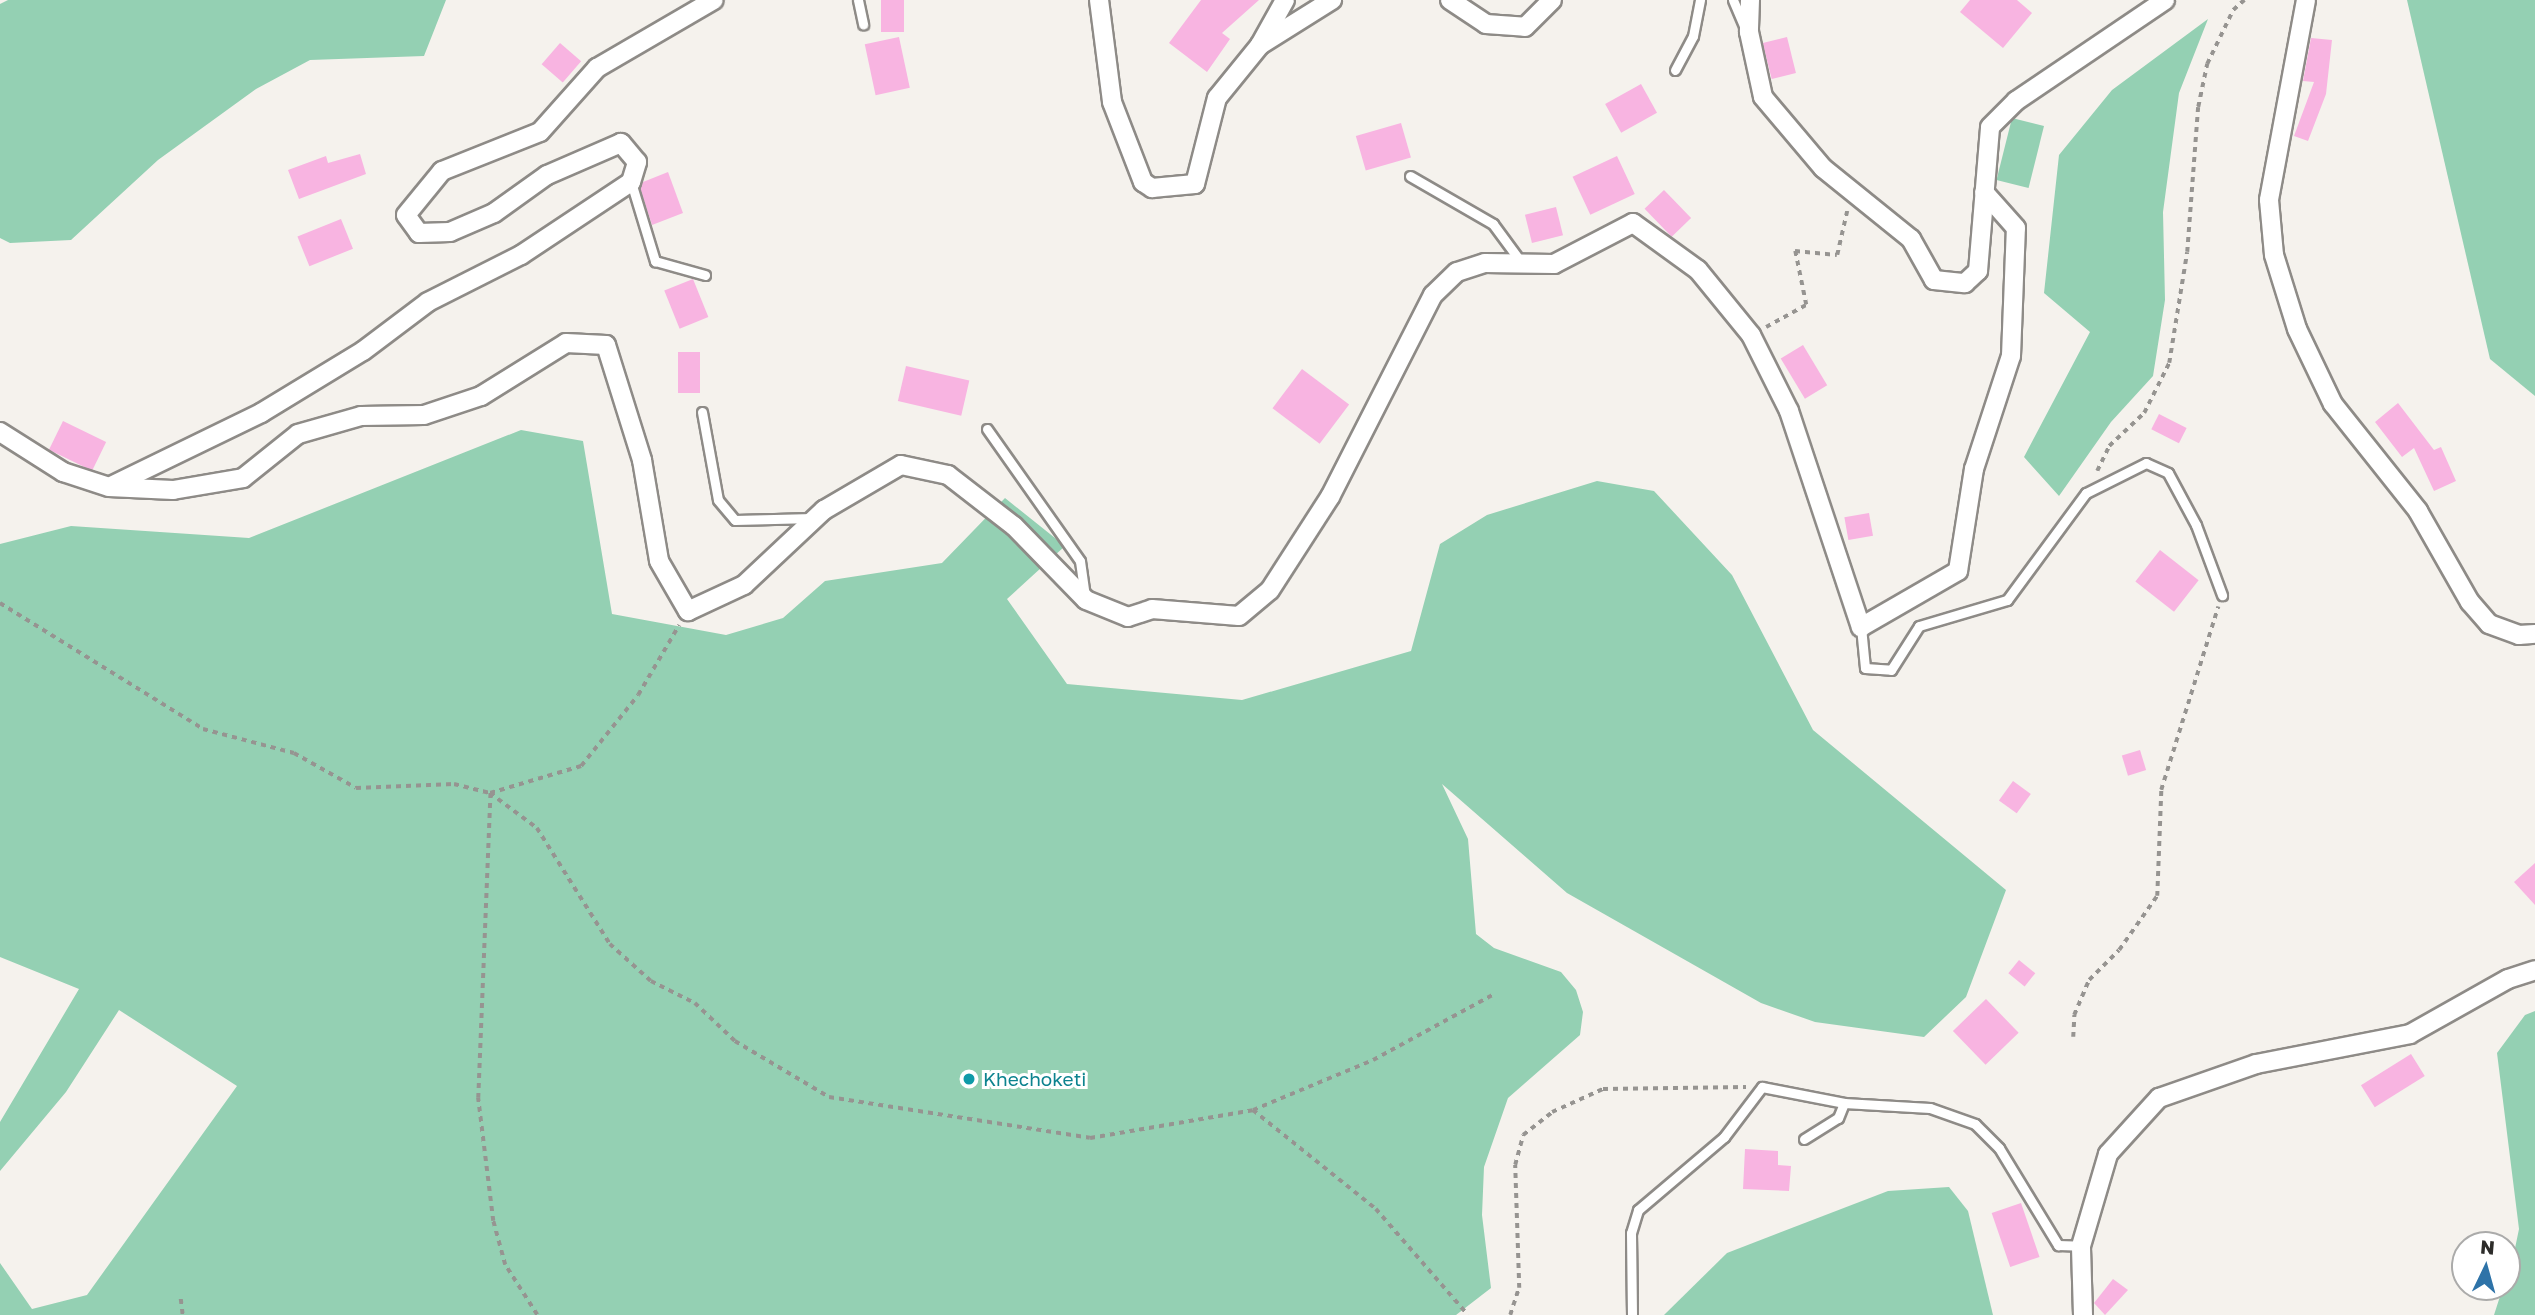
<!DOCTYPE html>
<style>
body{margin:0}
#map{position:relative;width:2535px;height:1315px;overflow:hidden;background:#f5f2ed;font-family:"Golos Text",sans-serif}
div>[style]{position:absolute}
[style*='--x']{left:calc(var(--x)*1px);top:calc(var(--y)*1px);width:calc(var(--w)*1px);rotate:calc(var(--a)*1deg)}
.green>*{inset:0;background:#94d0b3;transform-origin:0 0}
.building>*{inset:0;background:#f8b4e1;transform-origin:0 0}
.path>*{height:3.5px;margin-top:-1.75px;transform-origin:0;background:repeating-linear-gradient(90deg,#969491 0 5px,transparent 0 10px)}
.roads{filter:drop-shadow(2px 0 #8e8b87) drop-shadow(-2px 0 #8e8b87) drop-shadow(0 2px #8e8b87) drop-shadow(0 -2px #8e8b87)}
.lane>*{height:9px;margin:-4.5px;padding:0 4.5px;transform-origin:4.5px;border-radius:4.5px;background:#fff}
.street>*{height:18px;margin:-9px;padding:0 9px;transform-origin:9px;border-radius:9px;background:#fff}
.dots>*{width:19px;height:19px;translate:-50% -50%;box-sizing:border-box;border:4px solid #fff;border-radius:50%}
span{translate:-50% -50%;white-space:nowrap;text-align:center;line-height:1.15;-webkit-text-stroke:6px #fff;paint-order:stroke}
.culture-label{font-size:19px;color:#0d838f}
.left{translate:0 -50%;text-align:left}
.north{position:absolute;left:2451px;top:1231px;width:70px;height:70px;box-sizing:border-box;background:#fff;border:2px solid #ababaa;border-radius:50%;rotate:5deg;font-size:19px;font-weight:700;line-height:28px;text-align:center;color:#2d2c2a}
.north::after{content:'';display:block;margin:auto;width:24px;height:32px;background:#2e73a8;clip-path:polygon(50% 0,100% 100%,50% 72%,0 100%)}
</style>
<div id="map">
<div class="green">
<i style="clip-path:polygon(8px 0,446px 0,424px 56px,310px 60px,256px 89px,158px 160px,71px 240px,10px 243px,0 238px,0 4px)"></i>
<i style="clip-path:polygon(2407px 0,2535px 0,2535px 396px,2490px 359px)"></i>
<i style="clip-path:polygon(2208px 19px,2179px 93px,2163px 212px,2165px 300px,2153px 376px,2111px 422px,2059px 496px,2024px 457px,2090px 332px,2044px 293px,2059px 155px,2112px 90px)"></i>
<i style="left:2012px;top:118px;width:33px;height:64px;rotate:14deg"></i>
<i style="clip-path:polygon(521px 430px,583px 441px,612px 614px,726px 635px,783px 618px,825px 581px,942px 563px,1005px 498px,1065px 546px,1007px 599px,1067px 684px,1242px 700px,1411px 651px,1440px 544px,1487px 515px,1597px 481px,1654px 491px,1732px 575px,1813px 730px,2006px 890px,1966px 997px,1924px 1037px,1815px 1022px,1761px 1003px,1567px 893px,1442px 784px,1468px 839px,1476px 934px,1494px 948px,1561px 972px,1576px 990px,1583px 1012px,1580px 1035px,1508px 1098px,1484px 1167px,1482px 1215px,1491px 1288px,1456px 1315px,0 1315px,0 1263px,32px 1309px,87px 1295px,237px 1086px,119px 1010px,66px 1092px,0 1171px,0 1122px,79px 989px,0 957px,0 544px,71px 526px,249px 538px)"></i>
<i style="clip-path:polygon(2535px 1011px,2535px 1315px,2494px 1315px,2503px 1287px,2507px 1287px,2519px 1229px,2497px 1053px,2525px 1015px)"></i>
<i style="clip-path:polygon(1949px 1187px,1968px 1211px,1993px 1315px,1664px 1315px,1727px 1253px,1888px 1191px)"></i>
</div>
<div class="building">
<i style="left:881px;top:0;width:23px;height:32px"></i>
<i style="clip-path:polygon(1201px 0,1259px 0,1222px 33px,1230px 39px,1207px 72px,1169px 43px)"></i>
<i style="clip-path:polygon(1970px 0,2017px 0,2032px 13px,2003px 48px,1960px 12px)"></i>
<i style="left:899px;top:37px;width:52px;height:35px;rotate:78deg"></i>
<i style="left:1787px;top:37px;width:37px;height:25px;rotate:76deg"></i>
<i style="clip-path:polygon(2311px 38px,2332px 40px,2326px 94px,2308px 141px,2294px 136px,2314px 82px,2303px 81px)"></i>
<i style="left:560px;top:43px;width:28px;height:28px;rotate:41deg"></i>
<i style="left:1641px;top:84px;width:33px;height:41px;rotate:61deg"></i>
<i style="left:1401px;top:123px;width:36px;height:47px;rotate:74deg"></i>
<i style="clip-path:polygon(360px 154px,366px 174px,299px 199px,288px 170px,326px 156px,328px 163px)"></i>
<i style="left:1617px;top:156px;width:42px;height:49px;rotate:65deg"></i>
<i style="clip-path:polygon(668px 172px,683px 213px,652px 225px,640px 188px,643px 182px)"></i>
<i style="left:1664px;top:190px;width:39px;height:27px;rotate:46deg"></i>
<i style="left:1556px;top:207px;width:29px;height:32px;rotate:76deg"></i>
<i style="left:341px;top:219px;width:32px;height:47px;rotate:68deg"></i>
<i style="left:693px;top:279px;width:41px;height:31px;rotate:68deg"></i>
<i style="left:1803px;top:345px;width:47px;height:26px;rotate:59deg"></i>
<i style="left:678px;top:352px;width:22px;height:41px"></i>
<i style="left:906px;top:366px;width:65px;height:36px;rotate:13deg"></i>
<i style="left:1302px;top:369px;width:59px;height:49px;rotate:37deg"></i>
<i style="clip-path:polygon(2398px 403px,2434px 450px,2441px 447px,2456px 481px,2434px 491px,2414px 448px,2402px 457px,2375px 422px)"></i>
<i style="left:2159px;top:414px;width:31px;height:17px;rotate:27deg"></i>
<i style="left:63px;top:421px;width:48px;height:32px;rotate:26deg"></i>
<i style="left:1869px;top:513px;width:23px;height:25px;rotate:80deg"></i>
<i style="left:2160px;top:550px;width:49px;height:40px;rotate:38deg"></i>
<i style="left:2140px;top:750px;width:21px;height:19px;rotate:73deg"></i>
<i style="left:2013px;top:781px;width:22px;height:24px;rotate:36deg"></i>
<i style="clip-path:polygon(2535px 863px,2535px 905px,2514px 882px)"></i>
<i style="left:2019px;top:960px;width:21px;height:17px;rotate:39deg"></i>
<i style="left:1986px;top:999px;width:47px;height:46px;rotate:46deg"></i>
<i style="left:2411px;top:1054px;width:26px;height:59px;rotate:58deg"></i>
<i style="clip-path:polygon(1745px 1149px,1778px 1151px,1778px 1165px,1791px 1166px,1789px 1191px,1743px 1189px)"></i>
<i style="left:2021px;top:1203px;width:57px;height:31px;rotate:71deg"></i>
<i style="clip-path:polygon(2113px 1279px,2128px 1290px,2105px 1315px,2094px 1303px)"></i>
</div>
<div class="path">
<i style="--x:1766;--y:327;--w:46;--a:-28.8"></i>
<i style="--x:1806;--y:305;--w:55;--a:-101.5"></i>
<i style="--x:1795;--y:251;--w:42;--a:5.4"></i>
<i style="--x:1837;--y:255;--w:45;--a:-77.2"></i>
<i style="--x:2097;--y:471;--w:28;--a:-64"></i>
<i style="--x:2109;--y:446;--w:48;--a:-43.3"></i>
<i style="--x:2144;--y:413;--w:56;--a:-63.4"></i>
<i style="--x:2169;--y:363;--w:112;--a:-80.8"></i>
<i style="--x:2187;--y:252;--w:145;--a:-85.7"></i>
<i style="--x:2198;--y:107;--w:44;--a:-78.2"></i>
<i style="--x:2207;--y:64;--w:60;--a:-64.3"></i>
<i style="--x:2233;--y:10;--w:15;--a:-42"></i>
<i style="--x:0;--y:603;--w:239;--a:31.8"></i>
<i style="--x:203;--y:729;--w:94;--a:14.8"></i>
<i style="--x:294;--y:753;--w:71;--a:29.4"></i>
<i style="--x:356;--y:788;--w:98;--a:-2.3"></i>
<i style="--x:454;--y:784;--w:37;--a:14"></i>
<i style="--x:490;--y:793;--w:59;--a:36.7"></i>
<i style="--x:537;--y:828;--w:137;--a:57.8"></i>
<i style="--x:610;--y:944;--w:55;--a:42.1"></i>
<i style="--x:651;--y:981;--w:49;--a:26.6"></i>
<i style="--x:695;--y:1003;--w:55;--a:43.5"></i>
<i style="--x:735;--y:1041;--w:109;--a:30.8"></i>
<i style="--x:829;--y:1097;--w:264;--a:8.9"></i>
<i style="--x:1090;--y:1138;--w:165;--a:-9.7"></i>
<i style="--x:1253;--y:1110;--w:130;--a:-22.6"></i>
<i style="--x:1373;--y:1060;--w:138;--a:-28.6"></i>
<i style="--x:2073;--y:1037;--w:22;--a:-87"></i>
<i style="--x:2074;--y:1015;--w:38;--a:-67"></i>
<i style="--x:2089;--y:980;--w:42;--a:-45"></i>
<i style="--x:2119;--y:950;--w:66;--a:-54.9"></i>
<i style="--x:2157;--y:896;--w:106;--a:-87.8"></i>
<i style="--x:2161;--y:790;--w:192;--a:-72.7"></i>
<i style="--x:1253;--y:1110;--w:158;--a:38.8"></i>
<i style="--x:1376;--y:1209;--w:140;--a:49"></i>
<i style="--x:181;--y:1299;--w:16;--a:83"></i>
<i style="--x:537;--y:1315;--w:59;--a:-122.6"></i>
<i style="--x:505;--y:1265;--w:46;--a:-105.3"></i>
<i style="--x:493;--y:1221;--w:124;--a:-97"></i>
<i style="--x:478;--y:1098;--w:305;--a:-87.7"></i>
<i style="--x:490;--y:793;--w:95;--a:-16.5"></i>
<i style="--x:581;--y:766;--w:91;--a:-51.2"></i>
<i style="--x:638;--y:695;--w:81;--a:-59.6"></i>
<i style="--x:1510;--y:1315;--w:28;--a:-72"></i>
<i style="--x:1519;--y:1288;--w:123;--a:-91.9"></i>
<i style="--x:1515;--y:1165;--w:31;--a:-75"></i>
<i style="--x:1523;--y:1135;--w:37;--a:-38"></i>
<i style="--x:1552;--y:1112;--w:56;--a:-24.3"></i>
<i style="--x:1603;--y:1089;--w:143;--a:-0.8"></i>
</div>
<div class="roads">
<div class="lane">
<i style="--x:858;--y:0;--w:25;--a:78"></i>
<i style="--x:1733;--y:0;--w:30;--a:67"></i>
<i style="--x:1675;--y:70;--w:38;--a:-62"></i>
<i style="--x:1693;--y:36;--w:37;--a:-79"></i>
<i style="--x:1410;--y:176;--w:96;--a:30"></i>
<i style="--x:1493;--y:224;--w:47;--a:53.6"></i>
<i style="--x:631;--y:182;--w:83;--a:73.1"></i>
<i style="--x:655;--y:261;--w:52;--a:15.6"></i>
<i style="--x:702;--y:412;--w:89;--a:79.7"></i>
<i style="--x:718;--y:500;--w:26;--a:50"></i>
<i style="--x:735;--y:520;--w:78;--a:-1.5"></i>
<i style="--x:987;--y:429;--w:161;--a:54.8"></i>
<i style="--x:1080;--y:561;--w:34;--a:82"></i>
<i style="--x:1861;--y:627;--w:41;--a:84.4"></i>
<i style="--x:1865;--y:668;--w:26;--a:4"></i>
<i style="--x:1891;--y:670;--w:52;--a:-57.5"></i>
<i style="--x:1919;--y:626;--w:92;--a:-16.5"></i>
<i style="--x:2007;--y:600;--w:133;--a:-53.6"></i>
<i style="--x:2086;--y:493;--w:67;--a:-26.6"></i>
<i style="--x:2146;--y:463;--w:24;--a:24"></i>
<i style="--x:2168;--y:473;--w:59;--a:61.7"></i>
<i style="--x:2196;--y:525;--w:75;--a:69.6"></i>
<i style="--x:1804;--y:1139;--w:40;--a:-32"></i>
<i style="--x:1838;--y:1118;--w:16;--a:-68"></i>
<i style="--x:1632;--y:1315;--w:82;--a:-90.7"></i>
<i style="--x:1631;--y:1233;--w:24;--a:-73"></i>
<i style="--x:1638;--y:1210;--w:113;--a:-40.3"></i>
<i style="--x:1724;--y:1137;--w:63;--a:-52.8"></i>
<i style="--x:1762;--y:1087;--w:84;--a:11"></i>
<i style="--x:1844;--y:1103;--w:86;--a:3.3"></i>
<i style="--x:1930;--y:1108;--w:48;--a:19.6"></i>
<i style="--x:1975;--y:1124;--w:34;--a:45"></i>
<i style="--x:1999;--y:1148;--w:114;--a:58.7"></i>
<i style="--x:2058;--y:1245;--w:23;--a:2"></i>
</div>
<div class="street">
<i style="--x:1099;--y:0;--w:103;--a:82.7"></i>
<i style="--x:1112;--y:102;--w:86;--a:68.8"></i>
<i style="--x:1143;--y:182;--w:11;--a:34"></i>
<i style="--x:1152;--y:188;--w:43;--a:-5.3"></i>
<i style="--x:1195;--y:184;--w:89;--a:-75.7"></i>
<i style="--x:1217;--y:98;--w:68;--a:-50.9"></i>
<i style="--x:1260;--y:45;--w:51;--a:-60.9"></i>
<i style="--x:1450;--y:0;--w:43;--a:33.7"></i>
<i style="--x:1486;--y:24;--w:39;--a:4"></i>
<i style="--x:1525;--y:27;--w:38;--a:-45"></i>
<i style="--x:1750;--y:0;--w:32;--a:92"></i>
<i style="--x:1749;--y:32;--w:66;--a:77.8"></i>
<i style="--x:1763;--y:97;--w:93;--a:49.8"></i>
<i style="--x:1823;--y:168;--w:113;--a:38.9"></i>
<i style="--x:1911;--y:239;--w:47;--a:60.7"></i>
<i style="--x:1934;--y:280;--w:31;--a:6"></i>
<i style="--x:1965;--y:283;--w:18;--a:-43"></i>
<i style="--x:1978;--y:271;--w:144;--a:-85.2"></i>
<i style="--x:1990;--y:127;--w:37;--a:-45"></i>
<i style="--x:2016;--y:101;--w:180;--a:-34.1"></i>
<i style="--x:2306;--y:0;--w:203;--a:100.5"></i>
<i style="--x:2269;--y:200;--w:55;--a:84.8"></i>
<i style="--x:2274;--y:255;--w:77;--a:72.7"></i>
<i style="--x:2297;--y:329;--w:83;--a:64.4"></i>
<i style="--x:2333;--y:404;--w:137;--a:51.5"></i>
<i style="--x:2418;--y:511;--w:105;--a:60.3"></i>
<i style="--x:2470;--y:602;--w:29;--a:49"></i>
<i style="--x:2489;--y:624;--w:32;--a:20"></i>
<i style="--x:2519;--y:635;--w:16;--a:-4"></i>
<i style="--x:1260;--y:45;--w:85;--a:-32"></i>
<i style="--x:0;--y:432;--w:75;--a:32.4"></i>
<i style="--x:63;--y:472;--w:48;--a:18.1"></i>
<i style="--x:109;--y:487;--w:64;--a:2.7"></i>
<i style="--x:173;--y:490;--w:71;--a:-9.7"></i>
<i style="--x:243;--y:478;--w:70;--a:-38.7"></i>
<i style="--x:298;--y:434;--w:66;--a:-15.9"></i>
<i style="--x:361;--y:416;--w:63;--a:-0.9"></i>
<i style="--x:424;--y:415;--w:60;--a:-18.4"></i>
<i style="--x:481;--y:396;--w:100;--a:-31.9"></i>
<i style="--x:566;--y:343;--w:40;--a:2.9"></i>
<i style="--x:606;--y:345;--w:121;--a:72.6"></i>
<i style="--x:642;--y:460;--w:102;--a:80.4"></i>
<i style="--x:659;--y:561;--w:58;--a:59.9"></i>
<i style="--x:688;--y:611;--w:62;--a:-24.9"></i>
<i style="--x:744;--y:585;--w:110;--a:-43.2"></i>
<i style="--x:824;--y:510;--w:89;--a:-30.3"></i>
<i style="--x:901;--y:465;--w:48;--a:12"></i>
<i style="--x:948;--y:475;--w:83;--a:37.7"></i>
<i style="--x:1014;--y:526;--w:103;--a:45.8"></i>
<i style="--x:1086;--y:600;--w:45;--a:22"></i>
<i style="--x:1128;--y:617;--w:25;--a:-18"></i>
<i style="--x:1152;--y:609;--w:87;--a:4.6"></i>
<i style="--x:1239;--y:616;--w:40;--a:-40"></i>
<i style="--x:1270;--y:590;--w:111;--a:-57.2"></i>
<i style="--x:1330;--y:497;--w:227;--a:-63"></i>
<i style="--x:1433;--y:295;--w:33;--a:-44"></i>
<i style="--x:1457;--y:272;--w:29;--a:-18"></i>
<i style="--x:1485;--y:263;--w:69;--a:0.8"></i>
<i style="--x:1554;--y:264;--w:89;--a:-27.4"></i>
<i style="--x:1633;--y:223;--w:80;--a:35.9"></i>
<i style="--x:1698;--y:270;--w:84;--a:50.8"></i>
<i style="--x:1751;--y:335;--w:85;--a:63.4"></i>
<i style="--x:1789;--y:411;--w:228;--a:71.6"></i>
<i style="--x:1861;--y:627;--w:112;--a:-30"></i>
<i style="--x:1958;--y:571;--w:103;--a:-81.1"></i>
<i style="--x:1974;--y:469;--w:119;--a:-71.9"></i>
<i style="--x:2011;--y:356;--w:128;--a:-87.8"></i>
<i style="--x:2016;--y:228;--w:48;--a:-131.6"></i>
<i style="--x:113;--y:485;--w:165;--a:-25.9"></i>
<i style="--x:261;--y:413;--w:119;--a:-31.3"></i>
<i style="--x:363;--y:351;--w:81;--a:-37"></i>
<i style="--x:428;--y:302;--w:104;--a:-26.8"></i>
<i style="--x:521;--y:255;--w:132;--a:-33.6"></i>
<i style="--x:631;--y:182;--w:21;--a:-73"></i>
<i style="--x:637;--y:162;--w:25;--a:-130"></i>
<i style="--x:621;--y:143;--w:81;--a:156.6"></i>
<i style="--x:547;--y:175;--w:65;--a:144.4"></i>
<i style="--x:494;--y:213;--w:48;--a:156.6"></i>
<i style="--x:450;--y:232;--w:31;--a:178"></i>
<i style="--x:419;--y:233;--w:22;--a:-126"></i>
<i style="--x:406;--y:215;--w:57;--a:-50.7"></i>
<i style="--x:442;--y:171;--w:105;--a:-21.7"></i>
<i style="--x:540;--y:132;--w:86;--a:-48.3"></i>
<i style="--x:597;--y:68;--w:135;--a:-30.2"></i>
<i style="--x:2083;--y:1315;--w:69;--a:-91.7"></i>
<i style="--x:2081;--y:1246;--w:96;--a:-73.6"></i>
<i style="--x:2108;--y:1154;--w:76;--a:-47.7"></i>
<i style="--x:2159;--y:1098;--w:103;--a:-19.3"></i>
<i style="--x:2256;--y:1064;--w:157;--a:-11"></i>
<i style="--x:2410;--y:1034;--w:112;--a:-29.3"></i>
<i style="--x:2508;--y:979;--w:28;--a:-18"></i>
</div>
</div>
<div class="dots">
<i style="left:969px;top:1079px;background:#0f9aa8"></i>
</div>
<div class="culture-label">
<span class="left" style="left:983px;top:1079px">Khechoketi</span>
</div>
<div class="north">N</div>
</div>
